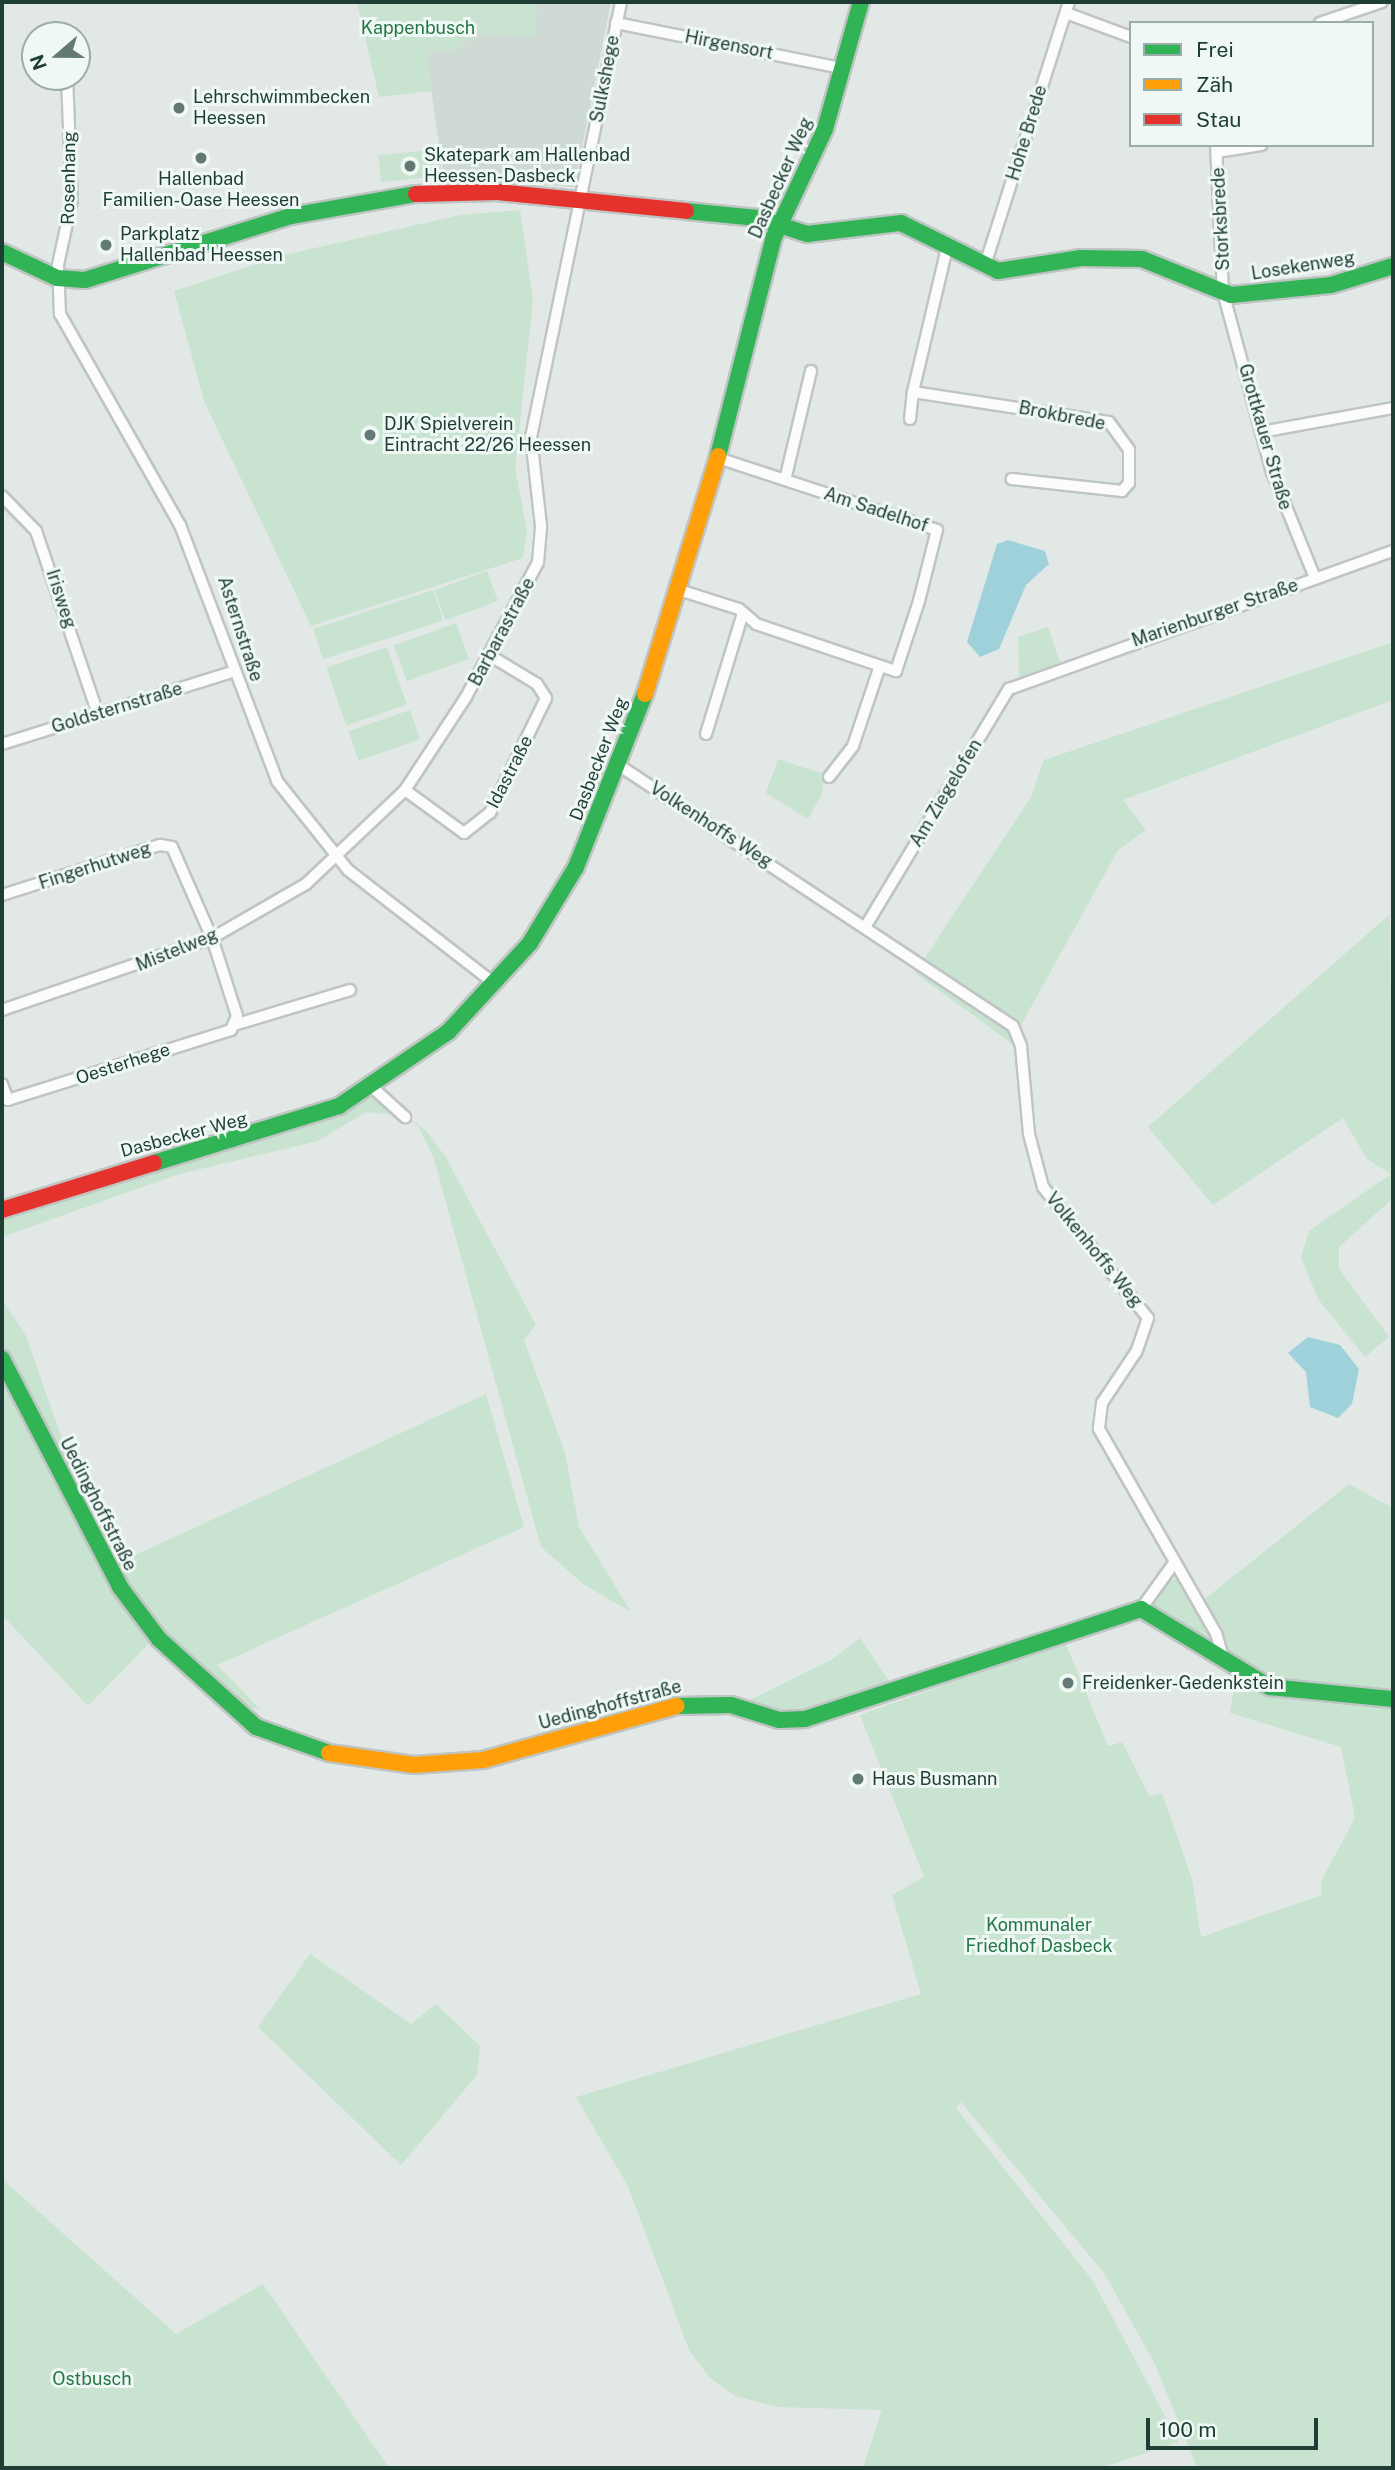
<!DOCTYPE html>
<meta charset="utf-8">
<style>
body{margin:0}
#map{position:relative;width:1395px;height:2470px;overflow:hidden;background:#e2e8e5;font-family:"Public Sans",sans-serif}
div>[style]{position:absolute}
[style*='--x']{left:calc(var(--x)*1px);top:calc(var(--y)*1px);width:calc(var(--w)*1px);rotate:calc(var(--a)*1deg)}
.built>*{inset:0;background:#cfdad5}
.green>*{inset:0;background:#c9e3d1;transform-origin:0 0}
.water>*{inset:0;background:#9ed1da}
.roads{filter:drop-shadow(2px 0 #bfc5c2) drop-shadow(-2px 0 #bfc5c2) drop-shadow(0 2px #bfc5c2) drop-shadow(0 -2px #bfc5c2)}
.street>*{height:10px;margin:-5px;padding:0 5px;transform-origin:5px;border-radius:5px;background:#fbfcfb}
.fast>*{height:16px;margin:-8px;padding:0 8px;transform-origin:8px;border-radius:8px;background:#30b455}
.slow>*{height:16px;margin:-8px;padding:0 8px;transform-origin:8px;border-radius:8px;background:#ff9f0a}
.jam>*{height:16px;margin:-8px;padding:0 8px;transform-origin:8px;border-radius:8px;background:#e5322d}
.dots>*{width:19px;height:19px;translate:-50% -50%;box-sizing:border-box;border:4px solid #eff8f4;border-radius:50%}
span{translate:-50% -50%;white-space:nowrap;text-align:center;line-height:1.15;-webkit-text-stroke:6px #eff8f4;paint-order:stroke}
.park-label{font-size:18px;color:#257746}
.street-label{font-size:18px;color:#1e3d35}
.poi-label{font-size:18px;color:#1e3d35}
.left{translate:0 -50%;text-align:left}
.frame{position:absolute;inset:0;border:4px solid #1e3d35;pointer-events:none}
.legend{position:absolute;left:1129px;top:21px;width:245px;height:126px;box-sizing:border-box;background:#eff8f4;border:2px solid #9bada8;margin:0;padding:9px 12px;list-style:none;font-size:21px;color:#1e3d35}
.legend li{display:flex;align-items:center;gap:14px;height:35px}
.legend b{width:35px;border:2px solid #9bada8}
.north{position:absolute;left:21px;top:21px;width:70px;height:70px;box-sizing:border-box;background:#eff8f4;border:2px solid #9bada8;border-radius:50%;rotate:250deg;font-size:19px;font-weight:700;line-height:28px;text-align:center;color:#1e3d35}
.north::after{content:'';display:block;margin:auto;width:24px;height:32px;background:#637973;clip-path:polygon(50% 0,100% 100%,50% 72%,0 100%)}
.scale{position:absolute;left:1146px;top:2418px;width:172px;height:32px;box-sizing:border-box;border:4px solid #1e3d35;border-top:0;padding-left:9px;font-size:21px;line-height:24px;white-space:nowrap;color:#1e3d35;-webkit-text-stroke:5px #eff8f4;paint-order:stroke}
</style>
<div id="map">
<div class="built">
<i style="clip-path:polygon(537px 2px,611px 2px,574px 187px,444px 179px,426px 53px,455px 49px,477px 33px,534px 37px)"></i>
</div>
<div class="green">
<i style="clip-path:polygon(357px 2px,537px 2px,534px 37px,477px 33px,455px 49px,426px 53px,432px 91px,379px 97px)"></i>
<i style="left:439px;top:149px;width:27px;height:61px;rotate:84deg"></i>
<i style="clip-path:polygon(520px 210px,533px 301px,515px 468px,527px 531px,523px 558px,311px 626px,204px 401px,174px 291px,280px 256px,460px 215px)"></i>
<i style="left:487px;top:571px;width:32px;height:56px;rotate:70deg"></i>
<i style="left:433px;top:590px;width:32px;height:126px;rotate:72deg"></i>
<i style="left:456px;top:623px;width:38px;height:66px;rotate:70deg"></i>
<i style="clip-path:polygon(1048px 627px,1061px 665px,1019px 679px,1018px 637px)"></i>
<i style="clip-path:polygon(1393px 642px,1393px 700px,1123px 800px,1146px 830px,1118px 850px,1011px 1043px,915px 973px,1031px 797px,1044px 760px)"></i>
<i style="left:387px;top:647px;width:61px;height:64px;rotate:71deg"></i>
<i style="left:410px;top:710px;width:31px;height:65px;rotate:71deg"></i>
<i style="clip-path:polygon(778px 759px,824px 774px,822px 794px,808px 819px,766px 793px)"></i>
<i style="clip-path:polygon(1390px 914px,1393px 1198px,1339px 1247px,1339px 1269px,1389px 1337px,1365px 1357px,1318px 1299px,1301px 1257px,1309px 1231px,1391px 1174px,1367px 1159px,1343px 1118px,1213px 1205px,1148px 1127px)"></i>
<i style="clip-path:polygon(369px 1095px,397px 1115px,366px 1112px,318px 1141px,176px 1175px,2px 1237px,2px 1217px,332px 1114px)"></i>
<i style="clip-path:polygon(387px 1100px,426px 1131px,445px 1156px,536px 1325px,524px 1340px,565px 1453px,579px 1527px,631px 1612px,583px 1584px,541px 1547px,434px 1159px,419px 1127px)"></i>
<i style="clip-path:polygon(2px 1300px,26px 1336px,62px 1439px,122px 1561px,486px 1394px,524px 1527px,217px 1665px,261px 1710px,230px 1702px,159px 1633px,88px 1706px,2px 1615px)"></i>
<i style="clip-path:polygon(1349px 1484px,1393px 1508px,1393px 2468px,1197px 2468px,1155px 2364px,1104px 2273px,961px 2102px,956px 2108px,1093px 2281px,1179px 2442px,1101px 2468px,863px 2468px,882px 2410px,778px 2407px,735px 2396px,710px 2378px,689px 2350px,628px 2186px,576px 2097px,921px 1994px,892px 1895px,924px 1877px,860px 1715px,1065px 1642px,1108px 1746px,1122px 1742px,1149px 1796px,1162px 1793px,1192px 1879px,1201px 1937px,1322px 1895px,1321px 1881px,1355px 1818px,1341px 1747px,1230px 1713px,1238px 1665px,1201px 1602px)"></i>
<i style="clip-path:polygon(1179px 1578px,1209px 1630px,1209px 1637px,1155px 1610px,1151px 1599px,1165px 1581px)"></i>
<i style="clip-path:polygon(860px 1638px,892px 1685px,791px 1714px,748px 1701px,833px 1659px)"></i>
<i style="clip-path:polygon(310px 1954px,411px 2024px,436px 2004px,480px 2046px,477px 2075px,401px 2165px,258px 2027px)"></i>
<i style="clip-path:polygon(2px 2179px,176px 2334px,263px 2284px,389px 2468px,2px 2468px)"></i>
</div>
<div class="water">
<i style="clip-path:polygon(1008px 540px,1045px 551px,1049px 564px,1026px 585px,999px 649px,980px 657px,967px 642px,997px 544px)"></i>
<i style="clip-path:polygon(1308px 1337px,1340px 1345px,1359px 1369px,1352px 1404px,1338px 1418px,1310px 1407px,1306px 1372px,1288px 1353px)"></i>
</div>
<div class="roads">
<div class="street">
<i style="--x:1066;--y:13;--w:69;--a:20.3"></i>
<i style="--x:616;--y:23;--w:229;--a:11.3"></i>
<i style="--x:1320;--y:23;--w:65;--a:-18.7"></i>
<i style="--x:67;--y:77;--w:123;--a:87.7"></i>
<i style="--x:72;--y:200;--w:66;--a:102.2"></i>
<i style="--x:58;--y:265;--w:49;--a:87.7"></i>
<i style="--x:60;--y:314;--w:243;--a:60.4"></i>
<i style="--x:180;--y:525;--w:274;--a:69.2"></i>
<i style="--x:277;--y:781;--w:114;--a:51.4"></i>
<i style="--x:348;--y:870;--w:187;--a:37.8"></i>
<i style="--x:1216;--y:145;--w:147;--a:87.3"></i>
<i style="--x:1223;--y:292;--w:187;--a:74.8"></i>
<i style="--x:1272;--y:472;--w:114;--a:67.9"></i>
<i style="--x:1217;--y:152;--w:45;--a:-9"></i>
<i style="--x:947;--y:248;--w:148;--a:103.3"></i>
<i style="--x:913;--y:392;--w:198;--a:8.7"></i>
<i style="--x:1109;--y:422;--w:34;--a:54"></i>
<i style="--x:1129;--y:450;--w:33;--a:90"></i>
<i style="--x:1129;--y:483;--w:11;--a:131"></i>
<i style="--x:1122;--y:491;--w:111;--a:-173.8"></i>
<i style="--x:985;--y:265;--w:276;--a:-72.3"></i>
<i style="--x:910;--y:419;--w:27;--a:-84"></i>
<i style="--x:1261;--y:432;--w:134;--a:-10.3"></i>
<i style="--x:786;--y:476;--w:108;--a:-76.6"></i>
<i style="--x:2;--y:496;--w:49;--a:45.8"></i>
<i style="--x:36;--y:531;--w:193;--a:71.3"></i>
<i style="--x:676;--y:589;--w:66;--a:17.6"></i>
<i style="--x:739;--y:609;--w:23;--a:41"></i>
<i style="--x:756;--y:624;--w:148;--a:18.6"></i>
<i style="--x:896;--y:671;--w:74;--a:-71.8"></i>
<i style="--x:919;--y:601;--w:73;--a:-75.8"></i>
<i style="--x:937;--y:530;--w:231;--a:-161.8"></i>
<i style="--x:706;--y:734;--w:127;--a:-73"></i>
<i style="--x:2;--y:744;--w:241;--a:-17.4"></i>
<i style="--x:620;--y:766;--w:471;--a:33.5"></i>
<i style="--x:1013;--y:1026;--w:22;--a:68"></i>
<i style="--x:1021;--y:1046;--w:88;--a:84.8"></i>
<i style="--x:1029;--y:1134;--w:55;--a:75.2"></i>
<i style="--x:1043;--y:1187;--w:168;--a:51.3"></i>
<i style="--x:1148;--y:1318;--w:36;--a:109"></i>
<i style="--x:1136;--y:1352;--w:61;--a:123.7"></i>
<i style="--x:1102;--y:1403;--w:26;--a:97"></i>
<i style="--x:1099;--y:1429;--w:235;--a:60.2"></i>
<i style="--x:1216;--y:1633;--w:25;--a:74"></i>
<i style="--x:829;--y:777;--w:39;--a:-52"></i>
<i style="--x:853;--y:746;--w:84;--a:-71.4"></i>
<i style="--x:405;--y:790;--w:73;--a:36.1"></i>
<i style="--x:464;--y:833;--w:33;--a:-38"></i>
<i style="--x:490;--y:813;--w:128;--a:-64"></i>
<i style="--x:546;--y:698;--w:17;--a:-123"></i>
<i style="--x:537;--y:684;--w:54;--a:-148.7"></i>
<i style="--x:2;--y:895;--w:166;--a:-17.6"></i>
<i style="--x:160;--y:845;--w:12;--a:9"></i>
<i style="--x:172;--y:847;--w:99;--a:66.3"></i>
<i style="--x:212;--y:938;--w:82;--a:72.2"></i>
<i style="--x:237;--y:1016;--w:15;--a:113"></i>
<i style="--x:231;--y:1030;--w:234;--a:162.6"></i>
<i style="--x:8;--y:1100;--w:17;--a:-111"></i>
<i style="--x:867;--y:924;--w:275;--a:-58.9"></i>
<i style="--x:1009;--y:689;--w:408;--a:-19.8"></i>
<i style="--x:2;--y:1010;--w:222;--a:-18.9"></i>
<i style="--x:212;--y:938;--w:108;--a:-29.9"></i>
<i style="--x:306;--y:884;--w:137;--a:-43.5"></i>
<i style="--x:405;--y:790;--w:111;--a:-56.7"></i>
<i style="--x:466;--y:697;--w:153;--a:-61.9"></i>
<i style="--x:538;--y:562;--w:36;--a:-85"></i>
<i style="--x:541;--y:526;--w:90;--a:-96.4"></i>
<i style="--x:531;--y:437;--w:444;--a:-78.3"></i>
<i style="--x:237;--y:1024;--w:118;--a:-16.7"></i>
<i style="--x:372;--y:1087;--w:45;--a:42.3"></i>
<i style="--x:1141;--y:1609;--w:57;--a:-54.3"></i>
</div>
<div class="fast">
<i style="--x:686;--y:211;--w:72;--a:5.6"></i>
<i style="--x:758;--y:218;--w:52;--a:18.1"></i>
<i style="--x:807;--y:234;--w:95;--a:-6.7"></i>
<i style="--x:901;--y:223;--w:108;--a:26.3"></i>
<i style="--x:998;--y:271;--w:84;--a:-8.9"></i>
<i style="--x:1081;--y:258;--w:61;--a:0.9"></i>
<i style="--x:1142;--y:259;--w:96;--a:22"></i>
<i style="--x:1231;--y:295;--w:100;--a:-5.7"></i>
<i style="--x:1331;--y:285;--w:65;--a:-17"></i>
<i style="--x:2;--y:252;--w:61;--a:25.3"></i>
<i style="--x:57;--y:278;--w:28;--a:4"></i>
<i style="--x:85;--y:280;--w:216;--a:-17.3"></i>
<i style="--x:291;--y:216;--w:127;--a:-10"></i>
<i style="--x:718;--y:456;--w:226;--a:-75.7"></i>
<i style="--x:774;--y:237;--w:119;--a:-64.7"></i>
<i style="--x:825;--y:129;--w:132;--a:-74.2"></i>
<i style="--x:154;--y:1163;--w:194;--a:-17.1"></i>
<i style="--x:339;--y:1106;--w:132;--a:-34.2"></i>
<i style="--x:448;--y:1032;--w:121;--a:-47.3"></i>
<i style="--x:530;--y:943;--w:89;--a:-58.8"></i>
<i style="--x:576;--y:867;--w:186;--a:-68.3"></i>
<i style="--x:2;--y:1359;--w:257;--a:62.6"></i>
<i style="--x:120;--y:1587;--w:65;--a:53.1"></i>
<i style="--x:159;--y:1639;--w:131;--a:42.2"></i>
<i style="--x:256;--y:1727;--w:77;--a:19.6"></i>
<i style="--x:677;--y:1706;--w:54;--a:-1.1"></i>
<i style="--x:731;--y:1705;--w:50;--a:17.4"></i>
<i style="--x:779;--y:1720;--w:26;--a:-2"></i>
<i style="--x:805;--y:1719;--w:354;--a:-18.1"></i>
<i style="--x:1141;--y:1609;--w:151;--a:31.2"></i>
<i style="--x:1270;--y:1687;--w:124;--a:5.6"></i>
</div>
<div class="slow">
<i style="--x:645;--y:694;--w:249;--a:-72.9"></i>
<i style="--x:329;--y:1753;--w:86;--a:8"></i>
<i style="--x:414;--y:1765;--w:69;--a:-4.1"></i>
<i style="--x:483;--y:1760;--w:201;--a:-15.6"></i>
</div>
<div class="jam">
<i style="--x:416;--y:194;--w:81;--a:-1.4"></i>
<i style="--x:497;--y:192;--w:190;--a:5.7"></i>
<i style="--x:2;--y:1210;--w:159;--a:-17.2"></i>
</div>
</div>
<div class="dots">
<i style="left:179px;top:108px;background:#637973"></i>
<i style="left:201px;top:158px;background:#637973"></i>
<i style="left:410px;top:166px;background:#637973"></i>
<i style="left:106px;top:245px;background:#637973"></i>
<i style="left:370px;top:435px;background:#637973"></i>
<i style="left:1068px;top:1683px;background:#637973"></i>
<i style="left:858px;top:1779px;background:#637973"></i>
</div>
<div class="park-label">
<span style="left:418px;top:28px">Kappenbusch</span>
<span style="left:1039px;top:1936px">Kommunaler<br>Friedhof Dasbeck</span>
<span style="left:92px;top:2379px">Ostbusch</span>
</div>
<div class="street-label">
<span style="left:729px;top:45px;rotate:11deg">Hirgensort</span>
<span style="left:605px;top:79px;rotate:-79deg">Sulkshege</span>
<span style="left:1027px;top:133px;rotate:-73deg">Hohe Brede</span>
<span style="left:69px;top:178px;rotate:-89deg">Rosenhang</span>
<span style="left:781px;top:178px;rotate:-66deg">Dasbecker Weg</span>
<span style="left:1221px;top:219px;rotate:-93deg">Storksbrede</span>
<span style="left:1303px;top:266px;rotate:-9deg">Losekenweg</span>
<span style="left:1062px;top:416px;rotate:11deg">Brokbrede</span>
<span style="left:1265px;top:437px;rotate:74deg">Grottkauer Straße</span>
<span style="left:876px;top:510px;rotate:18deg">Am Sadelhof</span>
<span style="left:61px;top:599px;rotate:72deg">Irisweg</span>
<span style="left:1215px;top:613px;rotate:-19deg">Marienburger Straße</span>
<span style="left:240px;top:629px;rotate:72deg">Asternstraße</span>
<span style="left:502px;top:632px;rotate:-62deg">Barbarastraße</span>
<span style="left:117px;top:708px;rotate:-17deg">Goldsternstraße</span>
<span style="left:599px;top:759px;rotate:-69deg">Dasbecker Weg</span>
<span style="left:510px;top:772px;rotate:-63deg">Idastraße</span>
<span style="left:946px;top:793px;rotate:-59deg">Am Ziegelofen</span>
<span style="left:711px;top:825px;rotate:33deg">Volkenhoffs Weg</span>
<span style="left:95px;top:866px;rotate:-18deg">Fingerhutweg</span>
<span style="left:177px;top:950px;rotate:-22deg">Mistelweg</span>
<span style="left:123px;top:1064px;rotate:-18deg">Oesterhege</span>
<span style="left:184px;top:1135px;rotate:-15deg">Dasbecker Weg</span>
<span style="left:1094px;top:1250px;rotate:51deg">Volkenhoffs Weg</span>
<span style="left:98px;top:1504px;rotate:63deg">Uedinghoffstraße</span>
<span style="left:610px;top:1705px;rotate:-15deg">Uedinghoffstraße</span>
</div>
<div class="poi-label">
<span class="left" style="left:193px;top:108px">Lehrschwimmbecken<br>Heessen</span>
<span class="left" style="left:424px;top:166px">Skatepark am Hallenbad<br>Heessen-Dasbeck</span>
<span style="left:201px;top:190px">Hallenbad<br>Familien-Oase Heessen</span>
<span class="left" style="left:120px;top:245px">Parkplatz<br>Hallenbad Heessen</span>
<span class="left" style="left:384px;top:435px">DJK Spielverein<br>Eintracht 22/26 Heessen</span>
<span class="left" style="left:1082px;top:1683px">Freidenker-Gedenkstein</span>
<span class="left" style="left:872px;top:1779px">Haus Busmann</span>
</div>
<div class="frame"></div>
<ul class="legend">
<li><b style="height:9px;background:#30b455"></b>Frei</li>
<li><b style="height:9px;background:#ff9f0a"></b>Zäh</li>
<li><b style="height:9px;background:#e5322d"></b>Stau</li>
</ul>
<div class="north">N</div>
<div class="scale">100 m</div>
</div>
